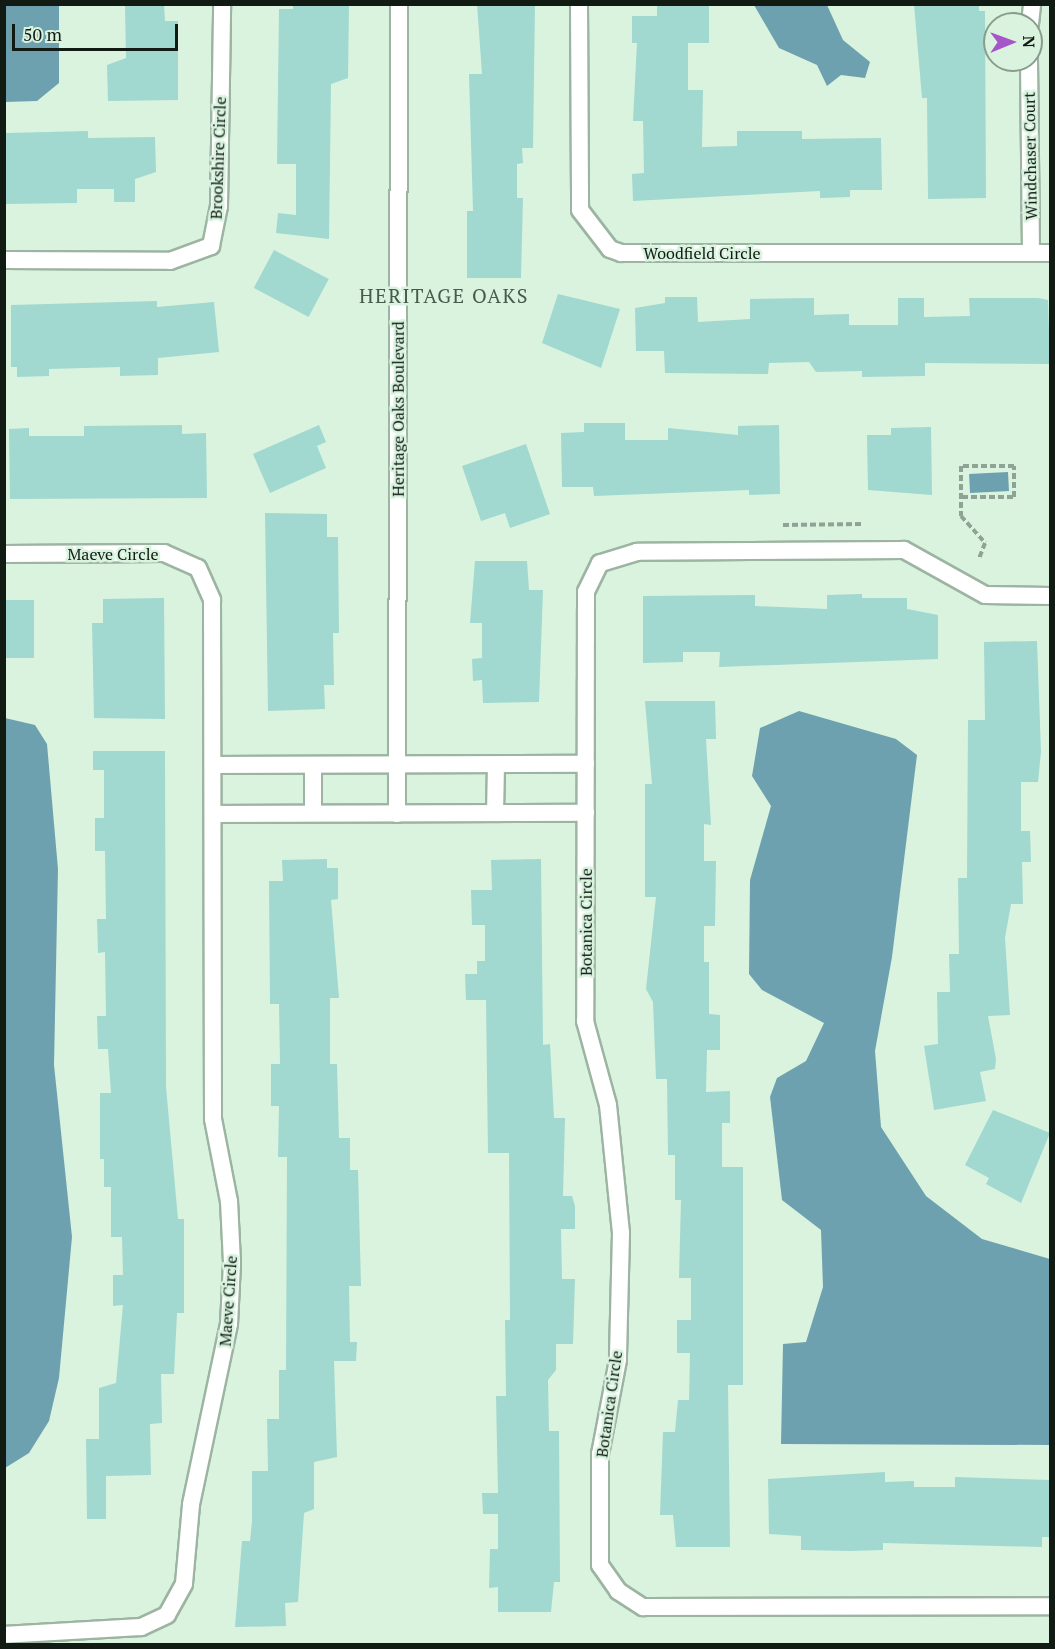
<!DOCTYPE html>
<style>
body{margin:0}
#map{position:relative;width:1055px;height:1649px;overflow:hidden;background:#d9f3df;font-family:"PT Serif",serif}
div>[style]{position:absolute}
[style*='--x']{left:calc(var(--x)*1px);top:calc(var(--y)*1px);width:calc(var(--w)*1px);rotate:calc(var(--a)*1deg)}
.water>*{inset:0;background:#6ea1af;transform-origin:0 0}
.building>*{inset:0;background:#a1d8d0;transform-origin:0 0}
.path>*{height:4px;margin-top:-2px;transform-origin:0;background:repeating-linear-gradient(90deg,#8fa394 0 6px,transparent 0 9px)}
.roads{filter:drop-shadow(2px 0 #9cb4a1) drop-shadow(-2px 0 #9cb4a1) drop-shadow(0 2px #9cb4a1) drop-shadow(0 -2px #9cb4a1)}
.minor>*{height:16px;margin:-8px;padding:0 8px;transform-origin:8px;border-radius:8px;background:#fff}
span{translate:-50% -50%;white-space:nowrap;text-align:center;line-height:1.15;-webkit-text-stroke:5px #d9f3df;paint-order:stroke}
.street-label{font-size:16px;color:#111a13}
.quarter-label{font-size:20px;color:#465b4b;letter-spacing:1.5px}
.frame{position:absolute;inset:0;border:6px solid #111a13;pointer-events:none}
.north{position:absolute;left:983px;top:12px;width:60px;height:60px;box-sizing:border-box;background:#d9f3df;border:2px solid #899c8d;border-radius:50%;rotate:89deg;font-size:16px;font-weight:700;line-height:24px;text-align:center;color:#111a13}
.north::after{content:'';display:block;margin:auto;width:21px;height:27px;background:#a557c9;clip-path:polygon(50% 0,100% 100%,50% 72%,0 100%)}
.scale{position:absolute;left:12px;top:24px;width:166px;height:27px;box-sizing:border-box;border:3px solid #111a13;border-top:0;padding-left:8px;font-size:18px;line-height:21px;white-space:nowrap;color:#111a13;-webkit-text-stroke:4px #d9f3df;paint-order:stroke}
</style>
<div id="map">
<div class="water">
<i style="clip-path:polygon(4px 5px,59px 5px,59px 83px,37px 101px,5px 102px)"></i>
<i style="clip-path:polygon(754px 5px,827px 5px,843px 40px,870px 62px,865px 78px,841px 75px,827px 86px,817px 65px,779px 48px)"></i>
<i style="left:1008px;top:472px;width:19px;height:39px;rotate:87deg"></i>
<i style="clip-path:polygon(799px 711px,896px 739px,917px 755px,892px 957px,875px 1051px,881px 1127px,926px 1196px,982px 1239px,1050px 1259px,1050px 1445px,781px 1444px,783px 1344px,806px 1342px,823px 1287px,821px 1230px,782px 1200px,770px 1097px,777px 1078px,806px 1061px,824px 1023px,762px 990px,749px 974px,750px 880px,771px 806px,752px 776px,760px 728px)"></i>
<i style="clip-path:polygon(5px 718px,35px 725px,47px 744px,58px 869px,54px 1065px,72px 1237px,59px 1378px,49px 1421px,29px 1453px,5px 1468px)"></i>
</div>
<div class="building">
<i style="clip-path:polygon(125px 4px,164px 4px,165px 21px,178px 21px,178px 100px,108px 101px,107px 65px,126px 58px)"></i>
<i style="clip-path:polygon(293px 4px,349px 4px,348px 78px,331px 84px,329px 239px,276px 233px,278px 213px,296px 215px,296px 164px,277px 164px,279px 9px,293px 9px)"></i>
<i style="clip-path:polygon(477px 4px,535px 4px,533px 148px,522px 148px,523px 163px,517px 164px,517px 198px,523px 198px,521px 278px,467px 278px,467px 211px,473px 211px,469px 74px,482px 74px)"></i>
<i style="clip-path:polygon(657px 4px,709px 4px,709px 43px,688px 43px,688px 90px,703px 90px,702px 147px,737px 146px,737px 131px,802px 131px,802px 139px,881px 138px,882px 190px,850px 190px,850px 197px,820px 198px,820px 191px,633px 201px,632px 174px,644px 173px,643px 121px,633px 121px,637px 43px,632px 43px,632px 16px,657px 16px)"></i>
<i style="clip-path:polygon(914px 4px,979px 4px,979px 11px,985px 11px,986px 198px,928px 199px,927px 98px,922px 98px)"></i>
<i style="clip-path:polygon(88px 131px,88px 138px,155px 137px,156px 172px,135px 179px,135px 202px,114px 202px,114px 189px,77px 189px,77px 203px,4px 204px,6px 133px)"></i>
<i style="left:274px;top:250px;width:62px;height:43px;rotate:28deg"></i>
<i style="clip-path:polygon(558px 294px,620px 309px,601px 368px,542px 343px)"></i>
<i style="clip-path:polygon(665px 297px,697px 297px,698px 322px,750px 319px,750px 299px,814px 298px,814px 315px,849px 314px,849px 325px,898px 325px,898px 298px,924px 298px,924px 317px,970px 316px,969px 298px,1038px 298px,1048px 300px,1050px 364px,925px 363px,925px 376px,862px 377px,862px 371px,816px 372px,809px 362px,769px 363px,768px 374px,665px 373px,664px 351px,636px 351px,635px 308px,665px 303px)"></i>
<i style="clip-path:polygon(157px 301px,157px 307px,214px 302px,219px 352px,158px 358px,158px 375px,120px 376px,120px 367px,49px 369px,49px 376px,17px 377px,17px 367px,11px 367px,11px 305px)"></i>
<i style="clip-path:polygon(584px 423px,625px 423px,625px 440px,668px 440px,668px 428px,738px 435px,738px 426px,779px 425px,780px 494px,749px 495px,749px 490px,594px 496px,593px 487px,562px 487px,561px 433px,584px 432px)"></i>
<i style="clip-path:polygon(182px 425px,182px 434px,206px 433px,207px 498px,10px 499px,9px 429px,29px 428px,29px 436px,84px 436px,84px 426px)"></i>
<i style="clip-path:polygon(319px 425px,326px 442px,317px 446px,326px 468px,270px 493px,253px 454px)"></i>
<i style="clip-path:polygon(931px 427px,932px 495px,868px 490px,867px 435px,891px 435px,891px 428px)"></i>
<i style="clip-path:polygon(526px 444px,550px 514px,510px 528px,505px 513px,481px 521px,462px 466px)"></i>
<i style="clip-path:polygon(265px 513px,327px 514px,327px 537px,338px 537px,339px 633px,333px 633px,334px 685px,324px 685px,325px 709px,268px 711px)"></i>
<i style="clip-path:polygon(475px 561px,527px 561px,529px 590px,543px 590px,539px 702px,483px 703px,482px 680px,473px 681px,472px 659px,482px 658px,482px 623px,470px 623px)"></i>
<i style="clip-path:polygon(862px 594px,862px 598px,907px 598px,907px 609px,938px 615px,938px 659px,719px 667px,720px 652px,683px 652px,683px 662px,643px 663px,643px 596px,755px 595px,755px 606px,827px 609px,827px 595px)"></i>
<i style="clip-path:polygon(164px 598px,165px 719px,94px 718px,92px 623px,103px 623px,103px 599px)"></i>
<i style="left:4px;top:600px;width:30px;height:58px"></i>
<i style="clip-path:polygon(1037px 641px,1041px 752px,1038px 782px,1021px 782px,1021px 831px,1030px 831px,1031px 862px,1022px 862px,1023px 904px,1011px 904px,1005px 938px,1010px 1015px,988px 1016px,996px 1059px,995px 1069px,980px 1072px,986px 1101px,934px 1110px,924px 1046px,938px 1044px,937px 992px,950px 992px,949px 954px,959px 954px,958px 878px,967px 878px,968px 720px,985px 720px,984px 642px)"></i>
<i style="clip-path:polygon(645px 701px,715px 701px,716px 739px,706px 739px,711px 825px,704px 824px,704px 861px,716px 861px,715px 926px,704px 926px,704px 962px,709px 962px,709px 1014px,720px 1015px,720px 1050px,707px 1050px,706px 1092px,730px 1091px,730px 1123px,722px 1123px,722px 1167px,743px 1167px,743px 1385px,728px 1385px,730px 1547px,676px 1547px,673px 1515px,660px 1515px,663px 1432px,675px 1432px,678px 1400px,689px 1400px,690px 1353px,677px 1353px,677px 1320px,691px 1320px,691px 1278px,679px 1278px,681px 1200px,675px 1200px,675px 1155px,668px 1155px,667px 1079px,656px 1079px,653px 1002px,646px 989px,656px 897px,645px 897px,645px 784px,652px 784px)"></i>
<i style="clip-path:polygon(93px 751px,165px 751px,166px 1087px,178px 1219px,184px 1219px,184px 1313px,177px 1313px,174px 1374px,161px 1374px,162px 1423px,150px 1424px,151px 1475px,106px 1476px,106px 1519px,87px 1519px,86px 1439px,99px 1439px,99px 1388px,116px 1383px,123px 1305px,113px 1306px,113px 1275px,123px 1275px,122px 1237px,111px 1237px,111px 1187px,104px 1187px,104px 1159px,100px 1159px,100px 1093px,111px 1093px,108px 1049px,98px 1049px,97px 1016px,106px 1016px,105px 952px,98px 953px,97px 919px,106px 919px,105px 851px,95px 851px,95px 818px,104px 818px,104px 770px,93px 770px)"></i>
<i style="clip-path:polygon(327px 859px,327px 868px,338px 868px,338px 899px,331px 900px,339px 998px,330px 998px,330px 1064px,337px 1064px,339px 1138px,350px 1138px,350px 1170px,358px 1170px,361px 1286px,349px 1286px,350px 1342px,357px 1342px,356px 1361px,334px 1361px,337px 1457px,314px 1462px,314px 1509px,304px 1513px,298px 1602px,285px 1603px,286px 1626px,235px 1627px,242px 1541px,250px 1541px,252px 1521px,252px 1471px,268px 1471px,267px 1419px,279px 1419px,279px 1370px,286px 1370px,287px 1157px,278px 1157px,279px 1106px,271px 1106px,271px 1064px,280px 1064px,279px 1004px,270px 1004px,269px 881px,283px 881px,282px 860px)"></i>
<i style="clip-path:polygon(541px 859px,543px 1045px,550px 1044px,554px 1118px,565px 1118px,563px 1196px,572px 1196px,575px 1206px,575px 1229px,561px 1229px,562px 1279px,575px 1279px,573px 1344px,556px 1344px,556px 1370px,548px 1380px,549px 1431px,559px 1431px,560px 1582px,554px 1582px,551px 1612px,498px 1612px,498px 1587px,489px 1588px,490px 1549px,498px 1549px,498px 1514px,483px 1514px,482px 1493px,498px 1493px,496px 1396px,506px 1396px,505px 1320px,510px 1320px,509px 1153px,488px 1153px,486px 1000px,466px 1000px,465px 974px,477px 974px,477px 961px,485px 961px,485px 925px,472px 925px,471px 890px,492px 890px,491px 860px)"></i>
<i style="clip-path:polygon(993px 1110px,1050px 1133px,1021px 1203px,986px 1184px,989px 1178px,965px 1165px)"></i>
<i style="clip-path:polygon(885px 1472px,885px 1482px,914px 1481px,914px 1487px,955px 1487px,955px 1477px,1050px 1480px,1050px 1537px,1042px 1537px,1042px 1547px,883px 1543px,883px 1550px,850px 1551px,801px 1550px,801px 1536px,769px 1534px,768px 1479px)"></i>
</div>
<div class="path">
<i style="--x:962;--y:497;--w:52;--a:0"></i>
<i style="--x:1014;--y:497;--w:31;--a:-90"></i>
<i style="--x:1014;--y:466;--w:53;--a:180"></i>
<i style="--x:961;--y:466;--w:50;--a:90"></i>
<i style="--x:961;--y:516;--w:36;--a:48"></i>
<i style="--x:985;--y:543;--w:17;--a:111"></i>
<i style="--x:783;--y:525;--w:79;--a:-0.7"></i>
</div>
<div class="roads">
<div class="minor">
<i style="--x:579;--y:4;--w:206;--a:89.7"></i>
<i style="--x:580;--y:210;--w:49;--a:52.4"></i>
<i style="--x:610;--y:249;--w:12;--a:20"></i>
<i style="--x:621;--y:253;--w:429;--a:0"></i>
<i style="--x:1030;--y:24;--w:20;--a:-84"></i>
<i style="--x:1029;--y:60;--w:193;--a:89.4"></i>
<i style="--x:4;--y:260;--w:166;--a:0.3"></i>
<i style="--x:170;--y:261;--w:44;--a:-20.1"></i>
<i style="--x:211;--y:246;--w:41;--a:-78.7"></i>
<i style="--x:219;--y:206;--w:202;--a:-89.1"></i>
<i style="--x:4;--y:554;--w:160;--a:-0.4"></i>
<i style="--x:164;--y:553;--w:37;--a:24"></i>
<i style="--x:198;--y:568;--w:35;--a:66"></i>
<i style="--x:212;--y:600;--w:519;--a:89.89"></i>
<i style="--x:213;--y:1119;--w:84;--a:79"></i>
<i style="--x:229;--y:1201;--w:62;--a:87.2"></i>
<i style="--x:232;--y:1263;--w:61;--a:92.8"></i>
<i style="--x:229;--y:1324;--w:185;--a:101.9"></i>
<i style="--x:191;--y:1505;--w:79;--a:95.1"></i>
<i style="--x:184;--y:1584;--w:35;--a:119"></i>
<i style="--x:167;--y:1615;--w:29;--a:155"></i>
<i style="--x:141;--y:1627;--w:137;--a:176.7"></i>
<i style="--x:1050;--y:596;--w:65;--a:-179.1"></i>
<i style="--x:985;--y:595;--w:93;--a:-150.9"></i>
<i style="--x:904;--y:550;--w:267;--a:179.6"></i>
<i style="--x:637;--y:552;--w:39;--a:163"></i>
<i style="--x:600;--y:563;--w:32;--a:116"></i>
<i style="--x:586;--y:592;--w:429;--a:90.1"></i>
<i style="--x:585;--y:1021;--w:87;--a:74.7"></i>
<i style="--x:608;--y:1105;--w:129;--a:84.2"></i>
<i style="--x:621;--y:1233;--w:127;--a:91.4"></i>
<i style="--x:618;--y:1360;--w:96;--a:100.8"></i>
<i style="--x:600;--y:1454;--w:111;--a:90"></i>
<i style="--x:600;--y:1565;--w:32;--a:55"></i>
<i style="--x:618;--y:1591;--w:30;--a:33"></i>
<i style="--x:643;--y:1607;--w:407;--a:-0.1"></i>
<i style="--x:214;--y:765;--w:372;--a:-0.2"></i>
<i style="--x:313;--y:813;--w:47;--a:-90"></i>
<i style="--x:495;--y:813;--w:47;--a:-88.8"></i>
<i style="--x:214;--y:814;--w:372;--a:-0.2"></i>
<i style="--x:397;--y:814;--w:810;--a:-89.86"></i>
</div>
</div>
<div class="street-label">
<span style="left:1030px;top:156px;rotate:-91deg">Windchaser Court</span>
<span style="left:218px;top:158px;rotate:-88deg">Brookshire Circle</span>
<span style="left:702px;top:253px">Woodfield Circle</span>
<span style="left:398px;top:409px;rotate:-90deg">Heritage Oaks Boulevard</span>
<span style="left:113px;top:554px">Maeve Circle</span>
<span style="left:586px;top:922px;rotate:-90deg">Botanica Circle</span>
<span style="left:228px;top:1301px;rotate:-86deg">Maeve Circle</span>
<span style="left:609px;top:1404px;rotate:-82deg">Botanica Circle</span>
</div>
<div class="quarter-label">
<span style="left:444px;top:295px">HERITAGE OAKS</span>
</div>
<div class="frame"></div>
<div class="north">N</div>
<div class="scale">50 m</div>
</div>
